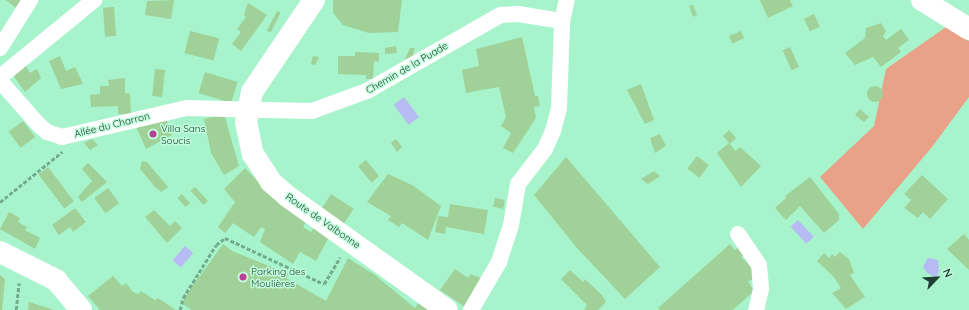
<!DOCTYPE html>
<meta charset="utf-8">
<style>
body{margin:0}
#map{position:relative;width:969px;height:310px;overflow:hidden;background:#a7f4cc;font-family:Quicksand,sans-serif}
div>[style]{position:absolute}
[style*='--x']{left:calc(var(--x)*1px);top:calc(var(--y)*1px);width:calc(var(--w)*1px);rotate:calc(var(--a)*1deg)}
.green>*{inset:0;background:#e9a287}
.water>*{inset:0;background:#b7bbf4;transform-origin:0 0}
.building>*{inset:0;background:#9fd198;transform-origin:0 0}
.round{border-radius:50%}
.path>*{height:2.5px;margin-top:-1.25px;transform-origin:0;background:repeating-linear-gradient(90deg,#71ac8e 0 4px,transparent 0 6px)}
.street>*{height:16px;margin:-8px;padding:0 8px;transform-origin:8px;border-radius:8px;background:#fff}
.secondary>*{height:22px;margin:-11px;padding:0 11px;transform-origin:11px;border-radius:11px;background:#fff}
.dots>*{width:11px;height:11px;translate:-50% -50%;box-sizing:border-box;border:2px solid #c1fedd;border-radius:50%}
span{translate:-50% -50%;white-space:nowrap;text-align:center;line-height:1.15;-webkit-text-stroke:3px #c1fedd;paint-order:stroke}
.street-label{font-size:10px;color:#204031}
.poi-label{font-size:10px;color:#204031}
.left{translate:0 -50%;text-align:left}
.north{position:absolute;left:917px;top:258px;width:40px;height:40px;-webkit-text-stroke:3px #c1fedd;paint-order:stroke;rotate:65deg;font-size:11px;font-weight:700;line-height:16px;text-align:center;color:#204031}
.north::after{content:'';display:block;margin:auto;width:14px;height:18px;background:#204031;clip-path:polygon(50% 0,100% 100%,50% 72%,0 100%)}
</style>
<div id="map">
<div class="green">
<i style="clip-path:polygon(946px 27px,969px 41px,969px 97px,932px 147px,863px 229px,820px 177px,874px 126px,886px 69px)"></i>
</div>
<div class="water">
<i style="left:404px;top:97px;width:25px;height:13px;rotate:53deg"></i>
<i style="left:798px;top:220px;width:23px;height:10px;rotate:47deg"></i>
<i style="left:185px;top:246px;width:11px;height:19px;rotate:41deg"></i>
<i style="clip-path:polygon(928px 258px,938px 260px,939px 271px,936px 278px,926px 272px,923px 266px)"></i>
</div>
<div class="building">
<i style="clip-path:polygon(6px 0,29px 0,21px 12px)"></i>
<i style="clip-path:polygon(174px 0,171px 19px,145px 15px,147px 1px)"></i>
<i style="clip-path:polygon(333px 0,402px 0,398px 32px,369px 33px,343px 25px,333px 13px)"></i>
<i style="clip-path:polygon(760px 0,790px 0,793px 6px,768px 18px)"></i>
<i style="clip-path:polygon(248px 3px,267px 15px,241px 51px,232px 44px,241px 32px,237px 29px,246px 17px,244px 15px)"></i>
<i style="clip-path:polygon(693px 5px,697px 15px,693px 17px,689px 6px)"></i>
<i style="left:114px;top:7px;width:29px;height:11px;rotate:86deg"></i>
<i style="left:277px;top:11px;width:4px;height:22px;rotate:27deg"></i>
<i style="left:814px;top:14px;width:14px;height:11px;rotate:65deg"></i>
<i style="clip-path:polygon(881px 23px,886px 31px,883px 36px,886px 40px,901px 29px,909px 40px,898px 48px,901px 52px,881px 67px,873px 57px,855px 65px,845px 53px,865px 38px,866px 28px)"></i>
<i style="left:190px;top:31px;width:30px;height:23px;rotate:14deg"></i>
<i style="left:741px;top:31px;width:8px;height:13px;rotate:67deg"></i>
<i style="clip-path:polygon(522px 37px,535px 96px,538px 96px,540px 106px,534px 107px,536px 118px,513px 153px,503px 148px,511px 133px,501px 126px,506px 117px,499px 87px,466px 93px,462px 70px,479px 66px,476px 49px)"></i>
<i style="clip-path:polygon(396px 46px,397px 53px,385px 54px,385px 48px)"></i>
<i style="left:790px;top:47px;width:22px;height:8px;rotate:66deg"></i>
<i style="clip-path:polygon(410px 48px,415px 48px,412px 58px,403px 64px)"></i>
<i style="clip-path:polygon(355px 52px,379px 53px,379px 62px,374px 61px,373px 79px,366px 79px,366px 75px,338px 74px,338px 56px,355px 56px)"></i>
<i style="clip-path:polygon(60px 56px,66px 71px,75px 67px,83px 84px,61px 89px,49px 61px)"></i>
<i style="clip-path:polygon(313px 56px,319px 57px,315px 65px,311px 64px)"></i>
<i style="clip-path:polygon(25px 64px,30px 73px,37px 69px,41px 78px,25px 92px,12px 74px)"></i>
<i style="left:155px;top:69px;width:10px;height:27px;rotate:6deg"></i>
<i style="left:205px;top:72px;width:34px;height:22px;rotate:17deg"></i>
<i style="clip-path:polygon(125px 78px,125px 93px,130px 94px,131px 114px,118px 114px,118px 106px,91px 107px,90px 95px,100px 94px,100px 86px,109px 86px,108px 80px)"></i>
<i style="clip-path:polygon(641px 84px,654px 120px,645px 124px,627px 90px)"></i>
<i class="round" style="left:867px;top:86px;width:16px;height:16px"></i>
<i style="clip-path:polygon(860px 109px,869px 117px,864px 122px,855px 115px)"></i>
<i style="clip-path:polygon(224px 114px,239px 166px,224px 175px,211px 153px,204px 119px)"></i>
<i style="clip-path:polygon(166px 119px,172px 135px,146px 149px,136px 127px)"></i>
<i style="left:23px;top:121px;width:20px;height:18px;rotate:53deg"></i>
<i style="clip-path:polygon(729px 130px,736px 138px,730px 144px,735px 151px,740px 147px,761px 166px,741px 187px,717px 153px,729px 143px,723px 136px)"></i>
<i style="clip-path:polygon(660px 134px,666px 146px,655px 153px,650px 138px)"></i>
<i style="clip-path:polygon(92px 139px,98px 145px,90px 150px,84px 143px)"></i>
<i style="clip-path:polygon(396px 139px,402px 147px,397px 152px,391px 143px)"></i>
<i style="left:697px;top:156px;width:15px;height:16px;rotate:37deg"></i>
<i style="clip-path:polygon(566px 157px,660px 267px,625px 299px,577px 248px,534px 195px)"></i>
<i style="left:366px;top:160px;width:21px;height:10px;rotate:51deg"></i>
<i style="clip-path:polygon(142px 161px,147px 162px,168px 187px,161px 192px,155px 187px,140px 169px)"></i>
<i style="clip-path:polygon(88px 163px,107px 182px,82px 202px,78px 197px,92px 181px,82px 169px)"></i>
<i style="left:48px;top:167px;width:43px;height:12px;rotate:53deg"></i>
<i style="clip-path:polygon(245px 168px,275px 199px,306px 222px,303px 227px,311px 232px,314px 228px,329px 237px,316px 261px,300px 252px,293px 264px,260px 242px,265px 229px,261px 227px,254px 237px,233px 223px,225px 233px,218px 227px,235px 202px,224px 189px)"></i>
<i style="clip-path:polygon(654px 171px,660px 176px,648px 184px,641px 179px)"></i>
<i style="clip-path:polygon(388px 174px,412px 185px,441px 206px,428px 240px,402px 223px,399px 227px,388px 220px,391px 216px,367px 202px)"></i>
<i style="clip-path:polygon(922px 175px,948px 199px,930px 219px,923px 212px,918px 218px,904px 208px,911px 200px,904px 194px)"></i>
<i style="clip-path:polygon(810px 177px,839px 214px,839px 220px,824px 233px,800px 206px,786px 220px,775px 208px,786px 198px,785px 196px)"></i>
<i style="left:195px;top:187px;width:19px;height:6px;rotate:47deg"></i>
<i style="left:108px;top:188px;width:19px;height:17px;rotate:54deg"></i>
<i style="left:182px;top:194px;width:12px;height:6px;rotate:48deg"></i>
<i style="left:331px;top:194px;width:27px;height:21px;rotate:33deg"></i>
<i style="left:495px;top:198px;width:10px;height:9px;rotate:11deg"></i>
<i style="clip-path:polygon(450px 204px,488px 210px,484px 234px,446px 227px,445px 234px,435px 232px,438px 216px,448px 217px)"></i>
<i style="clip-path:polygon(75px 208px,86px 222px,73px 232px,70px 227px,59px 235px,52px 225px)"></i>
<i style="clip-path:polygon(154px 210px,170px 226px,175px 221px,182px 228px,167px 243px,145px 217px)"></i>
<i style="clip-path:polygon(9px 212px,20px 218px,18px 222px,27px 227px,25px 230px,40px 238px,35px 249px,0 229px)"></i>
<i style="clip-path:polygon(964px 234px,969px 240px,969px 270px,947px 249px)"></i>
<i style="clip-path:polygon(223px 244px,232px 251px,289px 274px,286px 278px,326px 301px,348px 258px,375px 275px,415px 308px,419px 302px,429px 310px,192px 310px,183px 304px,184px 298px)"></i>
<i style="clip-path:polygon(730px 244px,735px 250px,738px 248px,744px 255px,741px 257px,754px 269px,755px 279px,748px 281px,754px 291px,733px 310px,660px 310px,658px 308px)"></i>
<i style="clip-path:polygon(840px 252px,849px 259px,854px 273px,850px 275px,865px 297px,846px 309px,832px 293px,841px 288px,833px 276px,817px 261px,824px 253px,829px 258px,832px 254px,835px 257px)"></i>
<i style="clip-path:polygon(455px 269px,468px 278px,471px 274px,483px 279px,465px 307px,440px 290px)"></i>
<i style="clip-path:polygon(570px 270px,583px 282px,585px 279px,602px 295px,606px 302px,598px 310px,584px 310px,587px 305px,561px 279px)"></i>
<i style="clip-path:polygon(0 275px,5px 279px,2px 310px,0 310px)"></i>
<i style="clip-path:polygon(113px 276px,122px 286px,126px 283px,133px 292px,139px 294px,141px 291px,155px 300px,158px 298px,176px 310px,100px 310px,88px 296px)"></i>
<i style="clip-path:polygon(29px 302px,54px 310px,28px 310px)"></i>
</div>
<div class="path">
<i style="--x:0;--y:202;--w:80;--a:-38.9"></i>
<i style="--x:16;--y:310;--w:27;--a:-84"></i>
<i style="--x:180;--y:310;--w:12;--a:-76"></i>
<i style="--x:183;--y:298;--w:62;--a:-58.1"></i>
<i style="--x:216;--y:245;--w:11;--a:-38"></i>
<i style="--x:225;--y:238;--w:109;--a:24.9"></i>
<i style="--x:324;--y:284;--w:31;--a:-59"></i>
</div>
<div class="street">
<i style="--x:0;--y:48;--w:57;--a:-58"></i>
<i style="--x:0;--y:77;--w:122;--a:-39.3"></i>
<i style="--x:0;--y:81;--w:57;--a:48.5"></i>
<i style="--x:38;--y:124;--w:12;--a:42"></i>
<i style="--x:47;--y:132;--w:16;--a:18"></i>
<i style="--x:62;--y:137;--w:128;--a:-13.1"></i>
<i style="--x:187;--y:108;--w:125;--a:1.4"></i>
<i style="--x:312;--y:111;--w:59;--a:-20"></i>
<i style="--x:367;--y:91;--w:153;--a:-29.7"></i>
<i style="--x:500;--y:15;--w:18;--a:-3"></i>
<i style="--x:518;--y:14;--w:45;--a:9"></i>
<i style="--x:738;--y:234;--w:37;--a:56"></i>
<i style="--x:759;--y:265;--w:24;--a:85"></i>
<i style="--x:761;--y:289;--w:22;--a:103"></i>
<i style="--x:471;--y:310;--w:56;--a:-59.7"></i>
<i style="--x:499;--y:262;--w:39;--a:-72"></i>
<i style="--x:511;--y:225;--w:42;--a:-80.3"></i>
<i style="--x:518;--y:184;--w:44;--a:-52.4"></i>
<i style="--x:545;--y:149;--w:20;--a:-66"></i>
<i style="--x:553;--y:131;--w:23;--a:-75"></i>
<i style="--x:559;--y:109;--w:88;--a:-88"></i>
<i style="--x:562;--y:21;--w:22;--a:-77"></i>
</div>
<div class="secondary">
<i style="--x:314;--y:0;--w:111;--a:124"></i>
<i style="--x:252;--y:92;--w:31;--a:101"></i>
<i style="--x:246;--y:122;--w:33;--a:78"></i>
<i style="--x:253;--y:154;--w:33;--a:57"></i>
<i style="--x:271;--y:182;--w:21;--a:41"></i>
<i style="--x:287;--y:196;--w:196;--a:35.5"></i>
<i style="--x:922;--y:0;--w:55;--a:31.7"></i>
<i style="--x:0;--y:252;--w:63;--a:26.6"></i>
<i style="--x:56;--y:280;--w:39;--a:50"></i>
</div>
<div class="dots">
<i style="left:153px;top:134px;background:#b94195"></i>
<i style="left:243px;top:277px;background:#b94195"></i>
</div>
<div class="street-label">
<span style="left:407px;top:68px;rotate:-30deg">Chemin de la Puade</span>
<span style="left:112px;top:125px;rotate:-14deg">Allée du Charron</span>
<span style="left:323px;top:221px;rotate:35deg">Route de Valbonne</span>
</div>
<div class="poi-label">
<span class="left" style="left:161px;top:134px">Villa Sans<br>Soucis</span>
<span class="left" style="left:251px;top:277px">Parking des<br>Moulières</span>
</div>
<div class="north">N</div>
</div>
